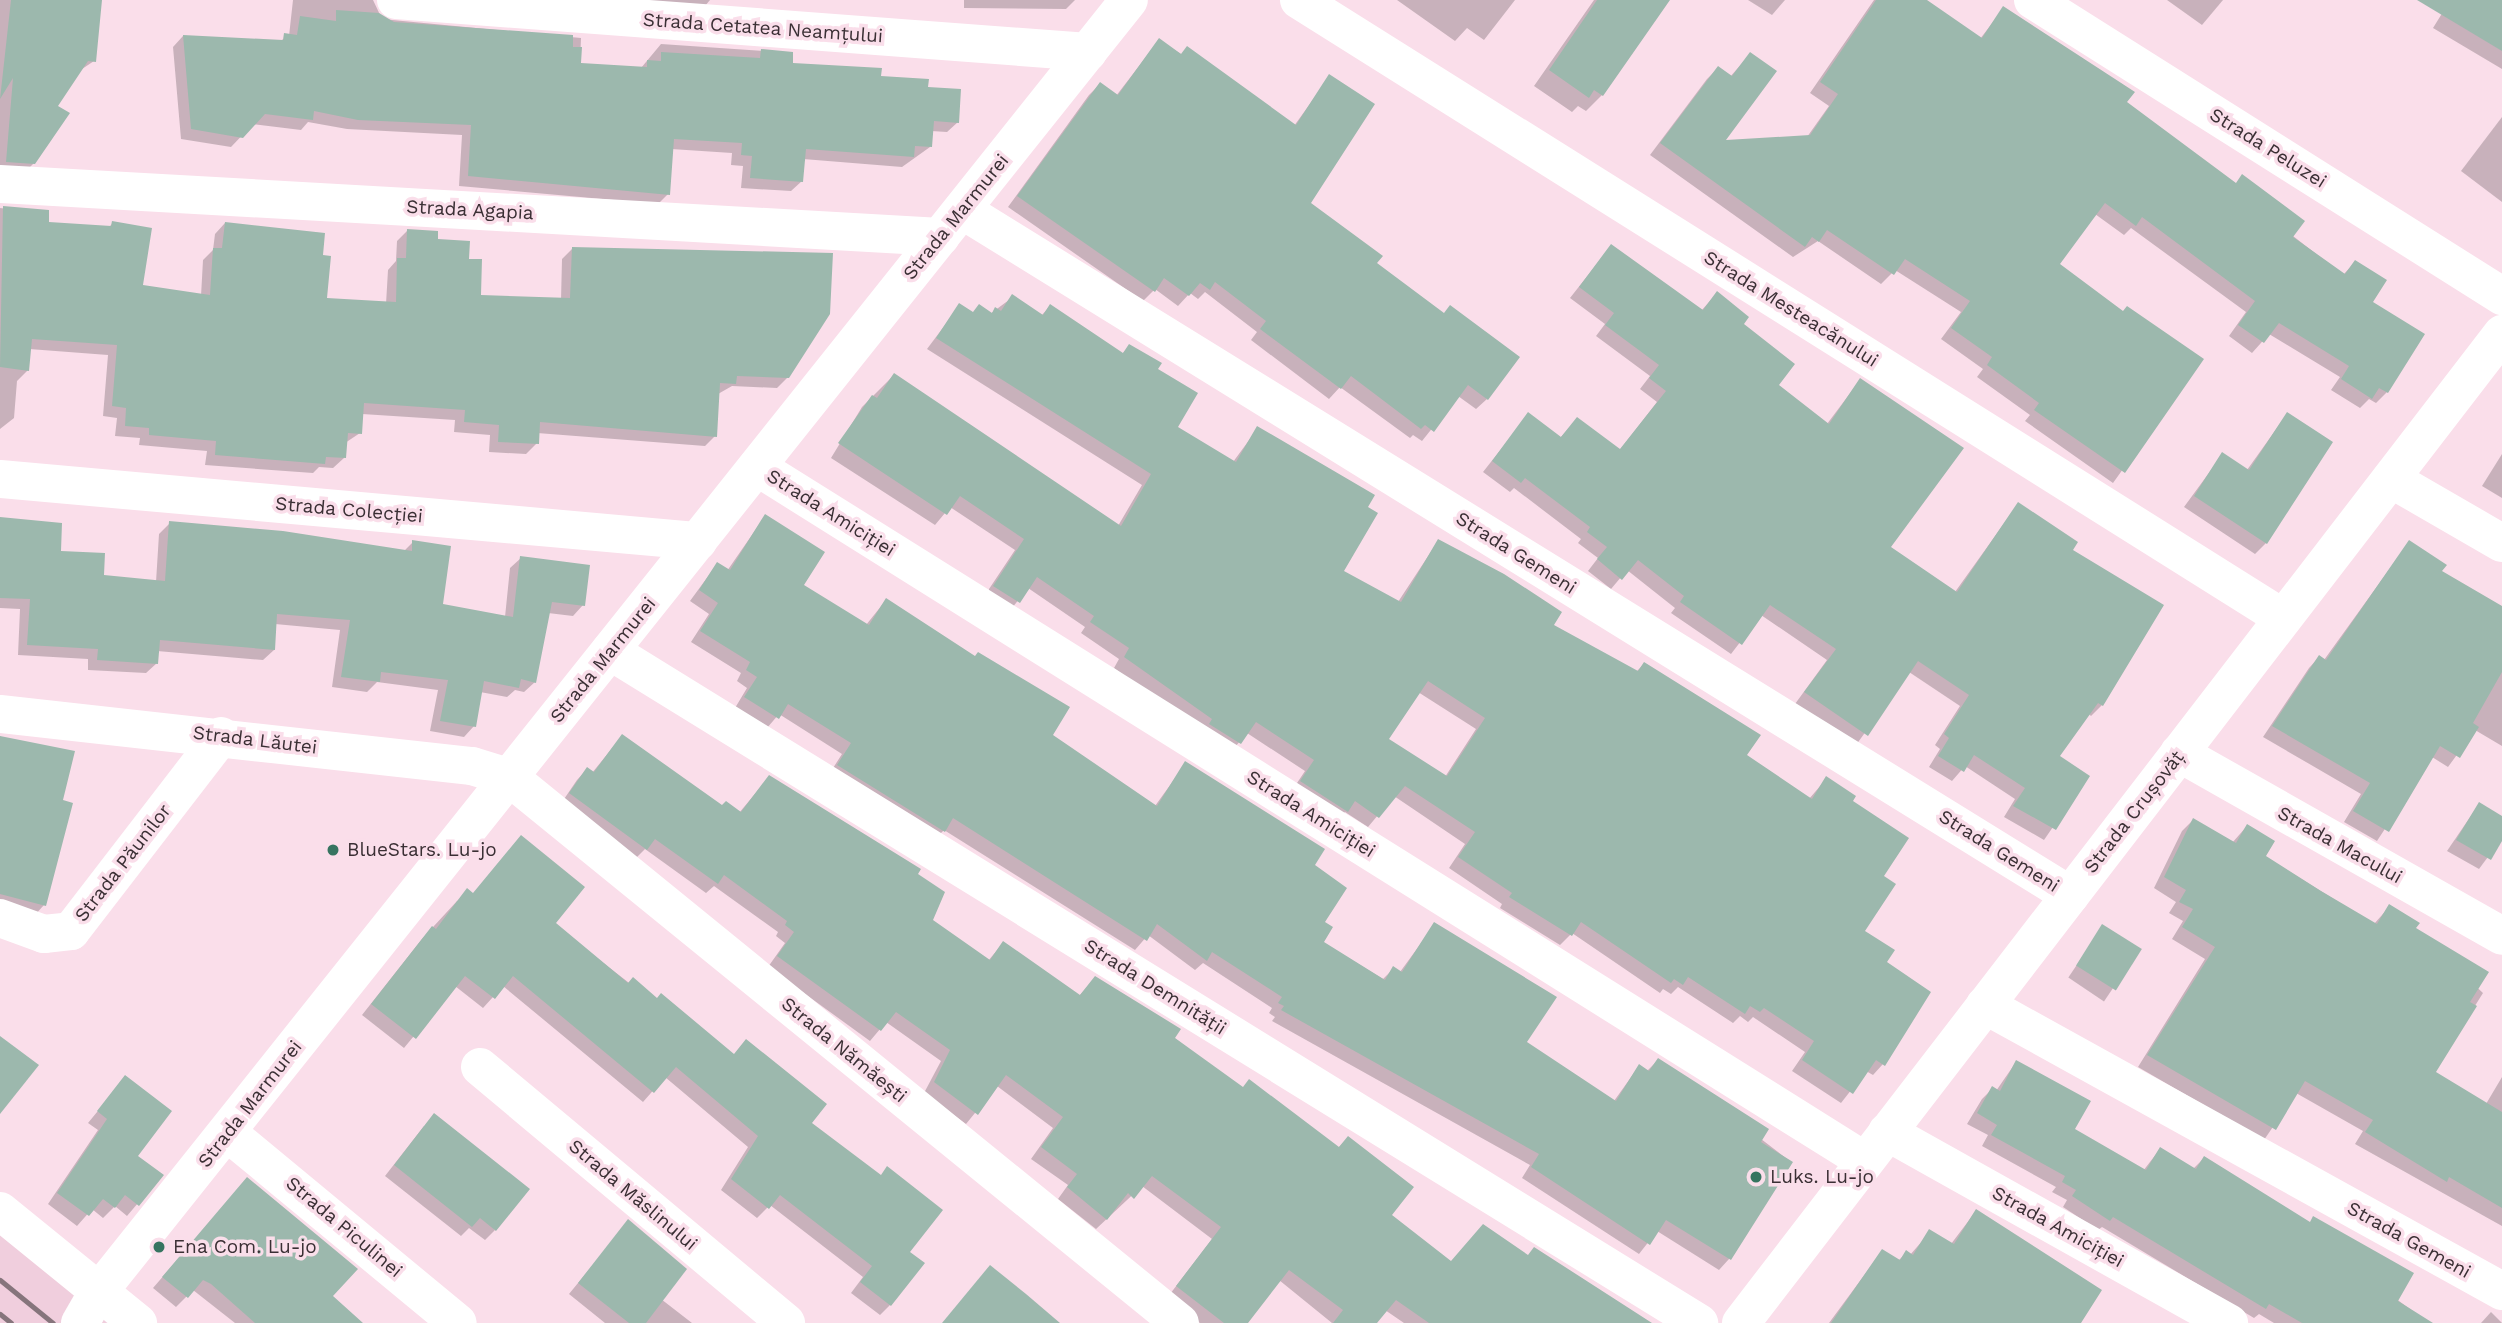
<!DOCTYPE html>
<meta charset="utf-8">
<style>
body{margin:0}
#map{position:relative;width:2502px;height:1323px;overflow:hidden;background:#fadeea;font-family:"Work Sans",sans-serif}
div>[style]{position:absolute}
[style*='--x']{left:calc(var(--x)*1px);top:calc(var(--y)*1px);width:calc(var(--w)*1px);rotate:calc(var(--a)*1deg)}
.built>*{inset:0;background:#f0cedd}
.shadow>*{inset:0;background:#0003;transform-origin:0 0}
.building>*{inset:0;background:#9cb8ad;transform-origin:0 0}
.minor>*{height:38px;margin:-19px;padding:0 19px;transform-origin:19px;border-radius:19px;background:#fff}
.rail>*{height:5px;margin:-2.5px;padding:0 2.5px;transform-origin:2.5px;border-radius:2.5px;background:#86757c}
.dots>*{width:19px;height:19px;translate:-50% -50%;box-sizing:border-box;border:4px solid #fadeea;border-radius:50%}
span{translate:-50% -50%;white-space:nowrap;text-align:center;line-height:1.15;-webkit-text-stroke:7px #fadeea;paint-order:stroke}
.street-label{font-size:19px;color:#3a2f34}
.poi-label{font-size:19px;color:#3a2f34}
.left{translate:0 -50%;text-align:left}
</style>
<div id="map">
<div class="built">
<i style="clip-path:polygon(0 1220px,106px 1322px,107px 1323px,0 1323px)"></i>
</div>
<div class="shadow">
<i style="clip-path:polygon(0 0,101px 0,94px 61px,79px 71px,55px 107px,34px 163px,23px 174px,0 173px)"></i>
<i style="clip-path:polygon(293px 0,373px 0,382px 19px,581px 38px,580px 65px,641px 68px,661px 44px,792px 53px,791px 65px,926px 89px,958px 122px,947px 132px,931px 131px,930px 147px,902px 167px,803px 159px,802px 181px,791px 191px,741px 188px,743px 166px,731px 165px,732px 153px,671px 149px,668px 194px,658px 204px,459px 186px,462px 135px,347px 129px,308px 122px,301px 130px,253px 124px,231px 147px,181px 139px,173px 47px,183px 36px,278px 42px,289px 36px)"></i>
<i style="clip-path:polygon(553px 0,710px 0,700px 12px)"></i>
<i style="clip-path:polygon(964px 0,1075px 0,1066px 9px,964px 8px)"></i>
<i style="clip-path:polygon(1397px 0,1515px 0,1484px 40px,1467px 28px,1455px 41px)"></i>
<i style="clip-path:polygon(1594px 0,1668px 0,1602px 95px,1586px 111px,1578px 106px,1572px 112px,1534px 86px)"></i>
<i style="clip-path:polygon(1748px 0,1785px 0,1772px 15px)"></i>
<i style="clip-path:polygon(1874px 0,1923px 0,1980px 39px,2003px 9px,2343px 275px,2355px 262px,2370px 302px,2422px 335px,2387px 392px,2376px 403px,2369px 399px,2360px 408px,2331px 390px,2340px 377px,2269px 334px,2252px 353px,2229px 336px,2246px 312px,2131px 228px,2124px 235px,2095px 214px,2057px 265px,2122px 312px,2201px 360px,2113px 483px,2025px 421px,2030px 415px,1977px 377px,1983px 369px,1941px 339px,1961px 312px,1895px 270px,1881px 284px,1818px 241px,1793px 257px,1650px 155px,1707px 79px,1718px 68px,1730px 77px,1750px 54px,1722px 142px,1807px 137px,1829px 106px,1810px 93px)"></i>
<i style="clip-path:polygon(2167px 0,2223px 0,2202px 25px)"></i>
<i style="clip-path:polygon(2434px 0,2502px 0,2502px 69px,2433px 28px,2446px 7px)"></i>
<i style="clip-path:polygon(1159px 40px,1294px 126px,1330px 76px,1308px 203px,1375px 263px,1487px 399px,1476px 409px,1458px 396px,1422px 441px,1413px 435px,1410px 438px,1340px 387px,1329px 399px,1251px 340px,1257px 332px,1205px 292px,1198px 299px,1190px 293px,1178px 306px,1155px 289px,1143px 301px,1008px 207px,1089px 95px,1100px 84px,1116px 96px)"></i>
<i style="clip-path:polygon(2502px 117px,2502px 202px,2461px 171px)"></i>
<i style="clip-path:polygon(0 208px,48px 214px,47px 224px,108px 228px,113px 223px,141px 286px,201px 296px,203px 260px,213px 250px,215px 234px,225px 223px,321px 257px,325px 299px,386px 304px,388px 270px,396px 261px,397px 241px,407px 231px,436px 240px,467px 261px,479px 297px,561px 300px,562px 259px,572px 249px,788px 377px,777px 388px,732px 386px,718px 394px,715px 436px,705px 446px,537px 433px,537px 443px,526px 454px,489px 452px,490px 435px,454px 432px,455px 420px,362px 414px,360px 433px,345px 443px,344px 458px,333px 468px,319px 467px,313px 473px,205px 465px,207px 451px,139px 445px,140px 438px,115px 436px,117px 418px,103px 416px,108px 355px,29px 349px,28px 370px,17px 381px,14px 418px,0 429px)"></i>
<i style="clip-path:polygon(1611px 246px,1701px 311px,1717px 293px,1742px 324px,1776px 385px,1827px 424px,1860px 380px,1889px 547px,1955px 592px,2018px 504px,2070px 550px,2102px 705px,2091px 716px,2088px 713px,2058px 757px,2088px 776px,2044px 840px,2004px 817px,2015px 799px,1965px 766px,1952px 781px,1929px 767px,1940px 749px,1935px 745px,1960px 706px,1909px 672px,1856px 745px,1795px 704px,1827px 660px,1761px 615px,1731px 654px,1671px 613px,1675px 608px,1627px 570px,1611px 589px,1588px 571px,1598px 558px,1578px 543px,1581px 539px,1514px 488px,1510px 492px,1483px 472px,1528px 415px,1560px 438px,1577px 419px,1619px 451px,1657px 402px,1640px 389px,1650px 376px,1596px 336px,1605px 324px,1570px 298px)"></i>
<i style="clip-path:polygon(evenodd,1013px 297px,1041px 316px,1050px 306px,1122px 354px,1130px 346px,1156px 370px,1175px 428px,1233px 462px,1258px 428px,1365px 508px,1342px 571px,1398px 602px,1438px 541px,1551px 626px,1636px 672px,1644px 664px,1745px 755px,1809px 799px,1827px 778px,1851px 802px,1882px 876px,1863px 932px,1885px 962px,1883px 1064px,1873px 1075px,1866px 1071px,1841px 1103px,1792px 1071px,1805px 1052px,1753px 1017px,1748px 1022px,1740px 1016px,1733px 1023px,1678px 987px,1671px 994px,1663px 989px,1660px 993px,1572px 933px,1560px 945px,1500px 908px,1502px 904px,1449px 868px,1465px 844px,1394px 796px,1368px 827px,1345px 812px,1336px 821px,1291px 792px,1305px 771px,1247px 733px,1229px 754px,1114px 668px,1119px 659px,1081px 633px,1085px 627px,1028px 588px,1008px 613px,989px 600px,989px 589px,1015px 550px,950px 507px,935px 525px,831px 458px,862px 407px,894px 375px,1118px 526px,1142px 485px,927px 349px,960px 305px,972px 313px,990px 314px,1013px 297px,1418px 692px,1476px 729px,1445px 777px,1387px 739px,1418px 692px)"></i>
<i style="clip-path:polygon(2287px 414px,2266px 543px,2255px 554px,2184px 507px,2222px 455px,2247px 470px)"></i>
<i style="clip-path:polygon(2502px 454px,2502px 498px,2482px 486px)"></i>
<i style="clip-path:polygon(765px 516px,802px 585px,866px 625px,886px 600px,1050px 736px,1155px 806px,1186px 763px,1312px 865px,1323px 923px,1322px 942px,1383px 979px,1393px 969px,1400px 972px,1435px 924px,1525px 1043px,1614px 1101px,1639px 1066px,1647px 1071px,1658px 1060px,1791px 1162px,1729px 1259px,1719px 1270px,1657px 1231px,1639px 1254px,1522px 1178px,1530px 1165px,1272px 1021px,1275px 1017px,1269px 1013px,1272px 1008px,1203px 963px,1195px 970px,1148px 935px,1135px 950px,944px 830px,933px 841px,828px 776px,842px 754px,779px 714px,767px 728px,735px 708px,747px 688px,737px 681px,741px 673px,691px 642px,709px 614px,690px 601px,717px 564px,727px 571px)"></i>
<i style="clip-path:polygon(0 521px,102px 577px,156px 582px,159px 534px,170px 523px,404px 551px,413px 542px,441px 606px,505px 617px,510px 568px,521px 558px,583px 605px,573px 616px,548px 613px,535px 682px,524px 692px,515px 690px,507px 697px,480px 692px,474px 726px,464px 737px,430px 731px,438px 690px,377px 682px,367px 692px,332px 687px,340px 630px,275px 624px,274px 650px,263px 660px,157px 651px,157px 663px,146px 673px,88px 670px,88px 659px,18px 655px,20px 609px,0 608px)"></i>
<i style="clip-path:polygon(2409px 542px,2439px 572px,2502px 608px,2502px 746px,2475px 730px,2448px 767px,2432px 757px,2377px 841px,2344px 822px,2361px 794px,2263px 737px,2309px 668px,2319px 657px,2324px 660px)"></i>
<i style="clip-path:polygon(0 736px,61px 801px,44px 905px,34px 916px,0 907px)"></i>
<i style="clip-path:polygon(622px 736px,721px 807px,739px 813px,769px 777px,916px 874px,931px 921px,988px 961px,1003px 943px,1079px 996px,1095px 978px,1242px 1089px,1338px 1148px,1348px 1138px,1390px 1215px,1450px 1263px,1527px 1257px,1534px 1249px,1642px 1318px,1639px 1323px,1404px 1323px,1385px 1310px,1375px 1323px,1332px 1323px,1279px 1280px,1246px 1323px,1200px 1323px,1167px 1298px,1212px 1239px,1142px 1186px,1096px 1229px,1058px 1199px,1068px 1185px,1031px 1159px,1053px 1128px,997px 1086px,966px 1124px,924px 1093px,941px 1061px,886px 1022px,870px 1041px,768px 967px,785px 943px,776px 936px,778px 932px,714px 886px,706px 893px,645px 849px,635px 859px,560px 805px,577px 780px,587px 769px,592px 773px)"></i>
<i style="clip-path:polygon(2479px 804px,2502px 818px,2502px 838px,2479px 869px,2447px 851px)"></i>
<i style="clip-path:polygon(2193px 820px,2232px 843px,2247px 826px,2264px 856px,2374px 924px,2390px 906px,2483px 993px,2433px 1073px,2486px 1104px,2502px 1077px,2502px 1226px,2355px 1144px,2363px 1131px,2296px 1093px,2264px 1140px,2138px 1067px,2205px 959px,2172px 939px,2183px 921px,2169px 913px,2176px 902px,2154px 888px,2182px 831px)"></i>
<i style="clip-path:polygon(472px 895px,553px 924px,810px 1123px,908px 1253px,890px 1305px,880px 1315px,851px 1293px,863px 1277px,770px 1205px,757px 1218px,721px 1190px,748px 1147px,665px 1077px,643px 1102px,503px 986px,483px 1008px,455px 986px,404px 1048px,362px 1015px,422px 939px,457px 901px)"></i>
<i style="left:2103px;top:926px;width:43px;height:62px;rotate:34deg"></i>
<i style="clip-path:polygon(2016px 1062px,2073px 1130px,2143px 1171px,2160px 1149px,2193px 1169px,2204px 1158px,2429px 1323px,2274px 1323px,2259px 1314px,2254px 1318px,2102px 1227px,2098px 1230px,2063px 1207px,2067px 1200px,2052px 1192px,2056px 1187px,1982px 1146px,1988px 1135px,1967px 1124px,1982px 1099px,1992px 1089px,1996px 1091px)"></i>
<i style="clip-path:polygon(125px 1078px,135px 1156px,161px 1176px,127px 1216px,115px 1206px,103px 1218px,92px 1209px,77px 1226px,48px 1204px,98px 1130px,88px 1123px)"></i>
<i style="clip-path:polygon(424px 1126px,495px 1230px,485px 1240px,469px 1228px,461px 1236px,385px 1176px)"></i>
<i style="clip-path:polygon(247px 1179px,330px 1296px,361px 1323px,235px 1323px,193px 1290px,176px 1307px,153px 1288px)"></i>
<i style="clip-path:polygon(1976px 1211px,2079px 1323px,1829px 1323px,1882px 1251px,1898px 1261px,1906px 1253px,1910px 1255px,1930px 1232px,1951px 1244px)"></i>
<i style="clip-path:polygon(628px 1222px,661px 1299px,692px 1323px,605px 1323px,569px 1294px)"></i>
<i style="clip-path:polygon(2491px 1312px,2502px 1323px,2481px 1323px)"></i>
</div>
<div class="building">
<i style="clip-path:polygon(11px 0,102px 0,96px 62px,88px 61px,58px 106px,70px 113px,35px 164px,6px 162px,13px 78px,0 99px)"></i>
<i style="clip-path:polygon(1597px 0,1670px 0,1603px 96px,1594px 90px,1589px 98px,1549px 70px)"></i>
<i style="clip-path:polygon(1876px 0,1927px 0,1982px 38px,2003px 6px,2135px 92px,2127px 102px,2236px 183px,2242px 174px,2305px 221px,2293px 237px,2345px 274px,2355px 260px,2387px 280px,2373px 302px,2425px 334px,2388px 393px,2379px 388px,2372px 399px,2341px 379px,2349px 366px,2279px 323px,2264px 343px,2238px 325px,2255px 301px,2142px 217px,2136px 226px,2105px 203px,2060px 264px,2123px 311px,2127px 306px,2204px 359px,2125px 473px,2034px 410px,2039px 403px,1987px 365px,1992px 357px,1951px 328px,1970px 301px,1905px 259px,1894px 275px,1827px 230px,1819px 242px,1812px 237px,1805px 247px,1660px 143px,1718px 66px,1732px 76px,1750px 52px,1777px 71px,1726px 140px,1810px 135px,1838px 94px,1820px 82px)"></i>
<i style="clip-path:polygon(2417px 0,2502px 0,2502px 51px)"></i>
<i style="clip-path:polygon(336px 10px,379px 13px,394px 22px,573px 35px,573px 47px,582px 47px,581px 63px,647px 67px,647px 60px,661px 61px,661px 52px,760px 58px,761px 49px,793px 52px,793px 63px,882px 68px,881px 76px,929px 79px,928px 87px,961px 89px,959px 123px,934px 121px,932px 147px,915px 146px,914px 157px,806px 149px,803px 182px,750px 178px,752px 156px,741px 155px,742px 143px,674px 139px,670px 195px,468px 176px,471px 125px,358px 120px,314px 111px,313px 120px,265px 114px,243px 138px,191px 129px,183px 35px,283px 40px,284px 33px,297px 35px,300px 16px,336px 21px)"></i>
<i style="clip-path:polygon(1159px 38px,1181px 54px,1187px 46px,1296px 125px,1329px 74px,1375px 104px,1311px 203px,1383px 256px,1377px 263px,1444px 313px,1450px 305px,1520px 357px,1488px 400px,1468px 385px,1434px 432px,1425px 425px,1421px 429px,1351px 376px,1341px 389px,1260px 329px,1266px 321px,1215px 282px,1210px 290px,1200px 283px,1189px 296px,1164px 278px,1155px 292px,1017px 196px,1100px 82px,1118px 95px)"></i>
<i style="clip-path:polygon(3px 206px,49px 210px,49px 222px,111px 226px,112px 221px,152px 228px,143px 285px,210px 295px,213px 248px,222px 248px,225px 222px,325px 233px,323px 255px,331px 256px,327px 298px,396px 302px,397px 258px,406px 258px,407px 229px,438px 231px,438px 239px,470px 241px,469px 259px,482px 259px,481px 295px,570px 298px,572px 247px,833px 253px,830px 314px,789px 378px,737px 376px,736px 384px,720px 383px,717px 437px,540px 422px,539px 444px,498px 442px,499px 425px,464px 422px,465px 410px,364px 403px,362px 434px,348px 433px,346px 458px,326px 457px,325px 464px,215px 455px,216px 441px,149px 435px,149px 428px,125px 426px,126px 408px,112px 406px,117px 345px,32px 339px,29px 371px,0 367px)"></i>
<i style="clip-path:polygon(1611px 244px,1703px 310px,1717px 291px,1749px 317px,1744px 324px,1795px 364px,1779px 385px,1829px 424px,1860px 378px,1964px 448px,1891px 547px,1957px 592px,2018px 502px,2078px 542px,2073px 550px,2164px 605px,2103px 706px,2098px 703px,2060px 756px,2090px 776px,2056px 830px,2013px 806px,2025px 788px,1974px 755px,1964px 772px,1938px 756px,1949px 738px,1944px 734px,1969px 695px,1918px 661px,1868px 736px,1804px 692px,1836px 649px,1770px 605px,1742px 645px,1680px 602px,1684px 596px,1638px 560px,1622px 580px,1597px 559px,1607px 547px,1587px 532px,1590px 527px,1525px 478px,1521px 483px,1492px 461px,1528px 412px,1561px 437px,1577px 417px,1620px 449px,1666px 391px,1649px 378px,1659px 365px,1605px 325px,1614px 313px,1579px 287px)"></i>
<i style="clip-path:polygon(evenodd,1012px 294px,1043px 315px,1050px 304px,1123px 353px,1129px 344px,1162px 363px,1158px 369px,1198px 393px,1178px 427px,1236px 462px,1257px 426px,1375px 495px,1368px 507px,1378px 513px,1344px 571px,1401px 602px,1438px 539px,1504px 574px,1562px 612px,1554px 625px,1638px 671px,1644px 662px,1761px 735px,1747px 755px,1812px 799px,1826px 776px,1856px 796px,1853px 801px,1909px 838px,1884px 876px,1896px 884px,1865px 931px,1895px 950px,1887px 962px,1931px 992px,1885px 1066px,1876px 1060px,1853px 1094px,1802px 1060px,1814px 1041px,1764px 1008px,1760px 1012px,1750px 1006px,1745px 1014px,1688px 977px,1683px 985px,1674px 979px,1671px 983px,1581px 922px,1572px 936px,1509px 897px,1512px 893px,1458px 857px,1475px 832px,1405px 786px,1379px 818px,1355px 801px,1348px 812px,1300px 781px,1314px 760px,1256px 722px,1241px 744px,1209px 724px,1212px 719px,1124px 657px,1129px 648px,1090px 622px,1094px 616px,1037px 577px,1020px 603px,993px 586px,1024px 539px,960px 496px,947px 515px,838px 443px,872px 395px,877px 398px,894px 373px,1121px 526px,1151px 474px,936px 338px,959px 303px,973px 312px,979px 304px,992px 313px,995px 307px,1001px 311px,1012px 294px,1428px 681px,1485px 718px,1447px 776px,1389px 739px,1428px 681px)"></i>
<i style="clip-path:polygon(2287px 412px,2333px 442px,2267px 544px,2194px 496px,2222px 452px,2249px 470px)"></i>
<i style="clip-path:polygon(765px 514px,825px 552px,804px 585px,869px 625px,886px 598px,975px 656px,978px 652px,1070px 707px,1053px 735px,1157px 806px,1185px 761px,1325px 849px,1315px 865px,1347px 888px,1325px 922px,1333px 927px,1324px 942px,1385px 980px,1393px 966px,1402px 972px,1434px 922px,1557px 997px,1527px 1042px,1616px 1101px,1639px 1064px,1649px 1071px,1658px 1058px,1769px 1129px,1761px 1142px,1793px 1162px,1731px 1260px,1666px 1220px,1650px 1245px,1531px 1167px,1539px 1154px,1281px 1010px,1284px 1006px,1278px 1003px,1282px 997px,1212px 952px,1207px 961px,1157px 924px,1147px 941px,953px 818px,945px 832px,837px 765px,851px 743px,788px 704px,779px 719px,744px 697px,757px 677px,746px 670px,750px 662px,700px 631px,718px 603px,699px 590px,717px 562px,730px 570px)"></i>
<i style="clip-path:polygon(0 517px,62px 523px,61px 551px,105px 553px,104px 575px,165px 581px,169px 521px,283px 531px,412px 551px,412px 540px,451px 546px,443px 604px,513px 617px,520px 556px,590px 565px,585px 606px,552px 602px,536px 683px,521px 679px,519px 688px,484px 681px,476px 727px,440px 721px,448px 680px,381px 672px,380px 682px,341px 677px,350px 620px,277px 614px,275px 650px,160px 640px,158px 664px,97px 660px,98px 649px,27px 645px,30px 599px,0 598px)"></i>
<i style="clip-path:polygon(2409px 540px,2447px 565px,2442px 571px,2502px 606px,2502px 672px,2473px 723px,2479px 727px,2460px 758px,2440px 746px,2389px 832px,2353px 811px,2370px 783px,2272px 726px,2319px 655px,2326px 660px)"></i>
<i style="clip-path:polygon(622px 734px,722px 805px,726px 801px,741px 812px,769px 775px,921px 869px,918px 874px,945px 892px,933px 920px,990px 960px,1003px 941px,1080px 995px,1095px 976px,1181px 1029px,1175px 1038px,1243px 1087px,1249px 1079px,1339px 1147px,1348px 1136px,1414px 1187px,1392px 1215px,1451px 1261px,1483px 1224px,1528px 1255px,1534px 1247px,1652px 1323px,1429px 1323px,1396px 1300px,1377px 1323px,1333px 1323px,1343px 1310px,1289px 1270px,1248px 1323px,1224px 1323px,1176px 1286px,1221px 1227px,1152px 1176px,1134px 1199px,1128px 1193px,1107px 1220px,1067px 1187px,1077px 1174px,1041px 1147px,1063px 1117px,1006px 1075px,978px 1115px,934px 1082px,950px 1050px,896px 1012px,881px 1031px,777px 956px,794px 932px,785px 925px,787px 921px,724px 875px,718px 884px,655px 839px,647px 850px,569px 793px,587px 767px,594px 772px)"></i>
<i style="clip-path:polygon(0 736px,75px 751px,63px 800px,73px 803px,46px 906px,0 894px)"></i>
<i style="clip-path:polygon(2479px 802px,2502px 816px,2502px 841px,2491px 860px,2456px 840px)"></i>
<i style="clip-path:polygon(2193px 818px,2236px 843px,2247px 824px,2275px 841px,2266px 856px,2321px 891px,2377px 924px,2389px 904px,2420px 923px,2416px 928px,2489px 972px,2470px 1002px,2477px 1006px,2436px 1072px,2502px 1112px,2502px 1208px,2449px 1177px,2447px 1182px,2365px 1132px,2373px 1120px,2305px 1081px,2276px 1130px,2147px 1055px,2215px 947px,2182px 927px,2193px 909px,2179px 902px,2186px 890px,2164px 877px)"></i>
<i style="clip-path:polygon(521px 835px,585px 887px,556px 923px,628px 983px,633px 977px,657px 998px,661px 993px,734px 1054px,746px 1039px,827px 1104px,812px 1123px,881px 1175px,887px 1166px,943px 1210px,910px 1252px,925px 1263px,891px 1306px,860px 1282px,872px 1266px,780px 1195px,769px 1209px,731px 1179px,758px 1136px,676px 1067px,654px 1093px,513px 976px,495px 999px,465px 976px,416px 1039px,371px 1004px,432px 926px,436px 929px,467px 888px,473px 893px)"></i>
<i style="left:2102px;top:924px;width:47px;height:49px;rotate:32deg"></i>
<i style="clip-path:polygon(0 1036px,39px 1065px,0 1114px)"></i>
<i style="clip-path:polygon(2016px 1060px,2091px 1101px,2075px 1129px,2146px 1170px,2160px 1147px,2196px 1169px,2204px 1156px,2310px 1222px,2313px 1216px,2414px 1273px,2398px 1301px,2433px 1323px,2302px 1323px,2269px 1304px,2266px 1309px,2113px 1217px,2110px 1221px,2072px 1196px,2076px 1190px,2062px 1182px,2065px 1176px,1991px 1135px,1997px 1125px,1977px 1113px,1992px 1086px,2000px 1091px)"></i>
<i style="clip-path:polygon(125px 1075px,172px 1111px,138px 1156px,164px 1175px,139px 1206px,125px 1195px,115px 1208px,103px 1199px,89px 1216px,57px 1193px,107px 1119px,97px 1111px)"></i>
<i style="clip-path:polygon(434px 1113px,530px 1189px,496px 1231px,480px 1218px,472px 1227px,394px 1165px)"></i>
<i style="clip-path:polygon(247px 1177px,358px 1269px,333px 1296px,363px 1323px,255px 1323px,211px 1284px,203px 1280px,188px 1298px,162px 1277px)"></i>
<i style="clip-path:polygon(1976px 1209px,2102px 1290px,2081px 1323px,1831px 1323px,1882px 1249px,1900px 1260px,1906px 1250px,1913px 1255px,1929px 1229px,1954px 1244px)"></i>
<i style="clip-path:polygon(628px 1219px,687px 1269px,646px 1323px,629px 1323px,578px 1283px)"></i>
<i style="clip-path:polygon(990px 1265px,1026px 1294px,1060px 1323px,942px 1323px)"></i>
</div>
<div class="minor">
<i style="--x:396;--y:0;--w:694;--a:4.3"></i>
<i style="--x:1299;--y:0;--w:1162;--a:32.13"></i>
<i style="--x:2033;--y:0;--w:555;--a:32.26"></i>
<i style="--x:0;--y:184;--w:942;--a:3.22"></i>
<i style="--x:962;--y:210;--w:1303;--a:31.73"></i>
<i style="--x:757;--y:467;--w:1307;--a:32.06"></i>
<i style="--x:0;--y:479;--w:701;--a:5.08"></i>
<i style="--x:2391;--y:479;--w:128;--a:30"></i>
<i style="--x:610;--y:651;--w:1280;--a:31.68"></i>
<i style="--x:0;--y:714;--w:475;--a:6.3"></i>
<i style="--x:472;--y:766;--w:39;--a:17"></i>
<i style="--x:509;--y:777;--w:865;--a:39.14"></i>
<i style="--x:2179;--y:753;--w:371;--a:29.5"></i>
<i style="--x:0;--y:918;--w:47;--a:20"></i>
<i style="--x:44;--y:934;--w:27;--a:-6"></i>
<i style="--x:71;--y:931;--w:246;--a:-52.4"></i>
<i style="--x:1985;--y:1005;--w:591;--a:28.95"></i>
<i style="--x:480;--y:1067;--w:399;--a:39.9"></i>
<i style="--x:1887;--y:1132;--w:392;--a:29.2"></i>
<i style="--x:228;--y:1133;--w:298;--a:39.6"></i>
<i style="--x:0;--y:1211;--w:178;--a:39.1"></i>
<i style="--x:80;--y:1323;--w:34;--a:-60"></i>
<i style="--x:97;--y:1294;--w:1655;--a:-51.43"></i>
<i style="--x:1741;--y:1323;--w:1248;--a:-52.42"></i>
</div>
<div class="rail">
<i style="--x:0;--y:1280;--w:68;--a:39.1"></i>
<i style="--x:0;--y:1314;--w:14;--a:39"></i>
</div>
<div class="dots">
<i style="left:333px;top:850px;background:#367460"></i>
<i style="left:1756px;top:1177px;background:#367460"></i>
<i style="left:159px;top:1247px;background:#367460"></i>
</div>
<div class="street-label">
<span style="left:763px;top:28px;rotate:4deg">Strada Cetatea Neamțului</span>
<span style="left:2268px;top:148px;rotate:32deg">Strada Peluzei</span>
<span style="left:470px;top:210px;rotate:3deg">Strada Agapia</span>
<span style="left:956px;top:217px;rotate:-51deg">Strada Marmurei</span>
<span style="left:1791px;top:309px;rotate:32deg">Strada Mesteacănului</span>
<span style="left:349px;top:510px;rotate:5deg">Strada Colecției</span>
<span style="left:831px;top:513px;rotate:32deg">Strada Amiciției</span>
<span style="left:1516px;top:553px;rotate:32deg">Strada Gemeni</span>
<span style="left:603px;top:660px;rotate:-51deg">Strada Marmurei</span>
<span style="left:255px;top:740px;rotate:7deg">Strada Lăutei</span>
<span style="left:2134px;top:812px;rotate:-52deg">Strada Crușovăț</span>
<span style="left:1311px;top:814px;rotate:32deg">Strada Amiciției</span>
<span style="left:2340px;top:845px;rotate:29deg">Strada Macului</span>
<span style="left:1999px;top:851px;rotate:32deg">Strada Gemeni</span>
<span style="left:123px;top:863px;rotate:-52deg">Strada Păunilor</span>
<span style="left:1155px;top:987px;rotate:32deg">Strada Demnității</span>
<span style="left:844px;top:1050px;rotate:39deg">Strada Nămăești</span>
<span style="left:250px;top:1104px;rotate:-52deg">Strada Marmurei</span>
<span style="left:633px;top:1195px;rotate:40deg">Strada Măslinului</span>
<span style="left:344px;top:1227px;rotate:40deg">Strada Piculinei</span>
<span style="left:2058px;top:1227px;rotate:29deg">Strada Amiciției</span>
<span style="left:2409px;top:1240px;rotate:29deg">Strada Gemeni</span>
</div>
<div class="poi-label">
<span class="left" style="left:347px;top:850px">BlueStars. Lu-jo</span>
<span class="left" style="left:1770px;top:1177px">Luks. Lu-jo</span>
<span class="left" style="left:173px;top:1247px">Ena Com. Lu-jo</span>
</div>
</div>
